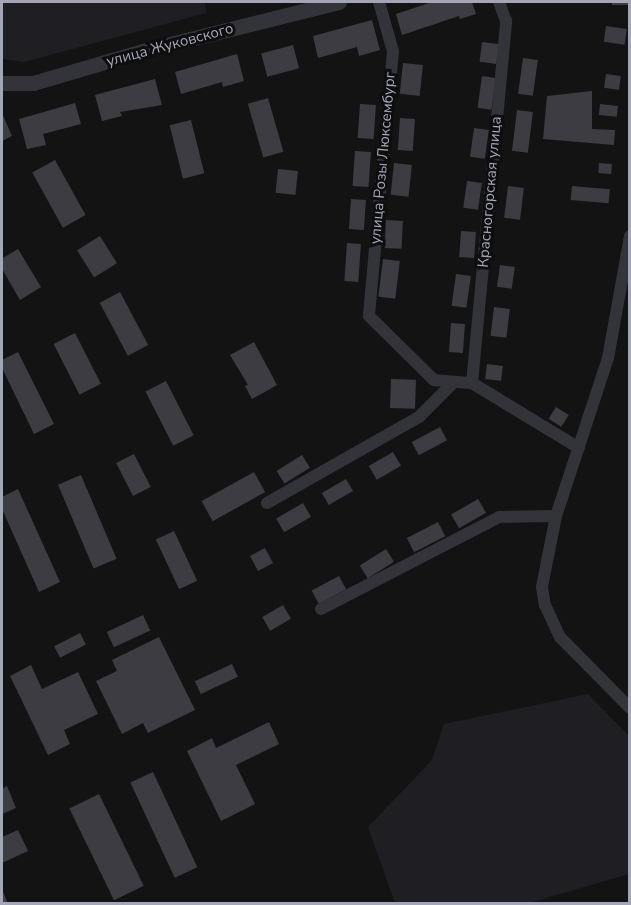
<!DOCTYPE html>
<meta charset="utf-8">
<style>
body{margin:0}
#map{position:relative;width:631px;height:905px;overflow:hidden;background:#131314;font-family:"Nunito Sans",sans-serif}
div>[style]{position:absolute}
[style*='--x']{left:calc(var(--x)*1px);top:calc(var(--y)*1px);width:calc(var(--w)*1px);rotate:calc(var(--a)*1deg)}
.built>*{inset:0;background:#1f1e22}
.building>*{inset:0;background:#3c3c42;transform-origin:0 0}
.minor>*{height:12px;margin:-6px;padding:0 6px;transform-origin:6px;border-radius:6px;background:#33333a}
.tertiary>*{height:15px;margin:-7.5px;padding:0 7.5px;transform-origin:7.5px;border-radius:7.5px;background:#33333a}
span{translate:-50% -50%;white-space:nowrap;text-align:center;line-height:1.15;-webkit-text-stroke:6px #0e0e0f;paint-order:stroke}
.street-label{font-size:15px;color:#a3a6b6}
.frame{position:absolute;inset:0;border:3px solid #a3a6b6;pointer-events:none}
</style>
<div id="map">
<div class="built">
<i style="clip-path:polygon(2px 2px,205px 2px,206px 13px,24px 62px,2px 59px)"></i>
<i style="clip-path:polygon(588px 694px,629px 736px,629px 874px,529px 903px,395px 903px,368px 827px,432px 760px,444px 724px)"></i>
</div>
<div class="building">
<i style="clip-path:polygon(432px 2px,472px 2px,476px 14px,460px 19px,459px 16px,402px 35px,396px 14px)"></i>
<i style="left:612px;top:2px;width:17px;height:3px"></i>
<i style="clip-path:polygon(372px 20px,380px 50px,359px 56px,357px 47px,318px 58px,313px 36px)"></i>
<i style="left:606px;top:26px;width:21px;height:16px;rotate:8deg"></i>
<i style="left:482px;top:42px;width:17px;height:20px;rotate:7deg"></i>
<i style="left:293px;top:45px;width:24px;height:33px;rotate:75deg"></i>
<i style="clip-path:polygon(237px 54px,244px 81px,223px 87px,222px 82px,181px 94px,175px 72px)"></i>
<i style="left:523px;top:58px;width:15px;height:36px;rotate:8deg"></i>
<i style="left:403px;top:63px;width:20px;height:31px;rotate:6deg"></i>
<i style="left:606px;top:74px;width:15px;height:14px;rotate:8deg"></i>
<i style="left:482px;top:76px;width:14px;height:32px;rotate:8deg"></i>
<i style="clip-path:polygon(155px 79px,162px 105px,120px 112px,122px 116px,102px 121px,95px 95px)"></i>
<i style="clip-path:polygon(592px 91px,592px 129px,615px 130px,614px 145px,543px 139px,547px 96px)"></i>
<i style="left:268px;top:98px;width:56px;height:21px;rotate:74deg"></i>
<i style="clip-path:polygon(75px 103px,81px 124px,43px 134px,46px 145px,27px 149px,19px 119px)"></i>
<i style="left:360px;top:104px;width:16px;height:34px;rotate:4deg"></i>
<i style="left:600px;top:104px;width:18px;height:11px;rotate:6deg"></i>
<i style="left:517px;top:110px;width:16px;height:41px;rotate:7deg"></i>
<i style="clip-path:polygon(2px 113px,12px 136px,2px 141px)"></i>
<i style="left:400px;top:118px;width:15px;height:32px;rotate:4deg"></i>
<i style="left:191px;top:120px;width:55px;height:22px;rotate:76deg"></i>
<i style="left:474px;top:128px;width:15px;height:29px;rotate:8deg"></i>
<i style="left:355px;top:151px;width:16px;height:35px;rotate:4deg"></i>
<i style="left:55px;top:160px;width:63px;height:26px;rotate:61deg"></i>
<i style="left:394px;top:163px;width:18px;height:32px;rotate:6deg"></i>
<i style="left:599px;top:163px;width:13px;height:10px;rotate:4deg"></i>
<i style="left:278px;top:169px;width:20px;height:24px;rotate:6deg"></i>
<i style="left:467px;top:181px;width:15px;height:27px;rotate:8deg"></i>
<i style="left:508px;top:186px;width:16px;height:32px;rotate:7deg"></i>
<i style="left:572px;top:186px;width:38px;height:14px;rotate:5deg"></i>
<i style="left:351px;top:199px;width:15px;height:30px;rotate:4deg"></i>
<i style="left:386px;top:220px;width:17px;height:28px;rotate:3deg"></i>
<i style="left:461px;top:231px;width:15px;height:26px;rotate:4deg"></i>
<i style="left:100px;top:236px;width:32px;height:27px;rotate:58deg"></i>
<i style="left:347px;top:243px;width:14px;height:38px;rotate:4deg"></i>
<i style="clip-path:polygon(18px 249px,41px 287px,20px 300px,2px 269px,2px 255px,3px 258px)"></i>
<i style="left:383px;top:259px;width:17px;height:38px;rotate:7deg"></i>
<i style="left:500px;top:265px;width:15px;height:22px;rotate:8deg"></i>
<i style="left:456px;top:274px;width:15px;height:32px;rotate:8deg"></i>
<i style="left:120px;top:292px;width:60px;height:23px;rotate:62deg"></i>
<i style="left:494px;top:307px;width:16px;height:29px;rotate:7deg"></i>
<i style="left:451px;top:323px;width:14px;height:29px;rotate:4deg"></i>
<i style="left:75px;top:333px;width:57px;height:24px;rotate:63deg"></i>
<i style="clip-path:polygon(254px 342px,277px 385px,252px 399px,245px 386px,248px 385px,230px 355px)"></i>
<i style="clip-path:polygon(18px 352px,54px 424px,34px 434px,2px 368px,2px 360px)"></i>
<i style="left:487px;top:364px;width:16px;height:15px;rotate:7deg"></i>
<i style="left:391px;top:379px;width:25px;height:29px;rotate:2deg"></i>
<i style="left:166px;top:381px;width:61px;height:23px;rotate:63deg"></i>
<i style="left:556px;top:407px;width:15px;height:14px;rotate:32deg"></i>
<i style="left:440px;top:427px;width:15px;height:32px;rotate:62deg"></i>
<i style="left:393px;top:452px;width:16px;height:28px;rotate:60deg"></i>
<i style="left:134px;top:454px;width:37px;height:20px;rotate:63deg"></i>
<i style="left:302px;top:455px;width:15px;height:30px;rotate:58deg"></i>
<i style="left:254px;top:472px;width:23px;height:60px;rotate:61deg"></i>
<i style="left:81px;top:475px;width:91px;height:25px;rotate:67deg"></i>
<i style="left:346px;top:479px;width:14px;height:28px;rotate:60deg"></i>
<i style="clip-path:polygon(18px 489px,60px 582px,39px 592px,2px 509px,2px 497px)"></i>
<i style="left:478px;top:499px;width:16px;height:31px;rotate:60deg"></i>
<i style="left:303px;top:503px;width:16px;height:31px;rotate:60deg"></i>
<i style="left:438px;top:522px;width:16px;height:35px;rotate:63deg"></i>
<i style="left:174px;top:531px;width:55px;height:20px;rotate:65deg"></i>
<i style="left:265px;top:548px;width:17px;height:17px;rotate:62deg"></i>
<i style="left:386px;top:549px;width:15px;height:31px;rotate:58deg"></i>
<i style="left:339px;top:576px;width:15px;height:31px;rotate:62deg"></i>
<i style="left:283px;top:605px;width:16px;height:24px;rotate:60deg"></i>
<i style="left:143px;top:615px;width:17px;height:40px;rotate:65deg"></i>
<i style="left:80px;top:633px;width:13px;height:29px;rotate:63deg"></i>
<i style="clip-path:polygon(159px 637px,195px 710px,148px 733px,143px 723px,122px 734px,96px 681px,117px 671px,112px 660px)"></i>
<i style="left:232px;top:664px;width:14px;height:41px;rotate:65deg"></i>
<i style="clip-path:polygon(31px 665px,42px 689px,78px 672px,98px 714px,64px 730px,70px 744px,48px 755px,10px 676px)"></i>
<i style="clip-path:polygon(269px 722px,279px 744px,236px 765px,255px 804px,221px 821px,187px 751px,212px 738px,216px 748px)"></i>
<i style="left:153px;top:772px;width:105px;height:25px;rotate:65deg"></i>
<i style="clip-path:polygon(7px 786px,16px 808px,2px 814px,2px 789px)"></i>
<i style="left:99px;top:794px;width:102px;height:33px;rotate:64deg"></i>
<i style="clip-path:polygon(18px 830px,28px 851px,2px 863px,2px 837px)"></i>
<i style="clip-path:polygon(2px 889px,8px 904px,2px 904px)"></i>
</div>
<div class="minor">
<i style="--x:379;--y:2;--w:51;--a:74.1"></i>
<i style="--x:393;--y:51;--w:266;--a:95.2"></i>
<i style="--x:369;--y:316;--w:91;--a:44.6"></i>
<i style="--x:434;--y:380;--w:38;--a:5"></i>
<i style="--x:472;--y:383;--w:125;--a:31.3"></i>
<i style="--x:630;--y:236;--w:124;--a:100.2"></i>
<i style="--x:608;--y:358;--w:166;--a:108.2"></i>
<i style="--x:556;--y:516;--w:72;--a:101.2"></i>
<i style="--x:542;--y:587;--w:18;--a:81"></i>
<i style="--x:545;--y:605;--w:35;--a:65"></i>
<i style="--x:560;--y:637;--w:100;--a:45.4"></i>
<i style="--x:472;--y:383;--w:364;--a:-84.6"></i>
<i style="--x:506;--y:21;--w:20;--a:-110"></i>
<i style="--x:267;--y:503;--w:175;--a:-29.5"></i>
<i style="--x:419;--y:417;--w:49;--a:-45"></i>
<i style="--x:321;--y:609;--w:200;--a:-27.3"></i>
<i style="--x:499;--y:517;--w:57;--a:-1"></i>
</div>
<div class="tertiary">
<i style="--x:2;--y:83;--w:31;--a:0"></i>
<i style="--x:33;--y:83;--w:118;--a:-16.3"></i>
<i style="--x:146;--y:50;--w:199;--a:-14"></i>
</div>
<div class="street-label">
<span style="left:170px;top:45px;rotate:-15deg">улица Жуковского</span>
<span style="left:383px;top:158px;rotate:-85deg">улица Розы Люксембург</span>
<span style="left:490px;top:192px;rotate:-85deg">Красногорская улица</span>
</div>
<div class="frame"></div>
</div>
